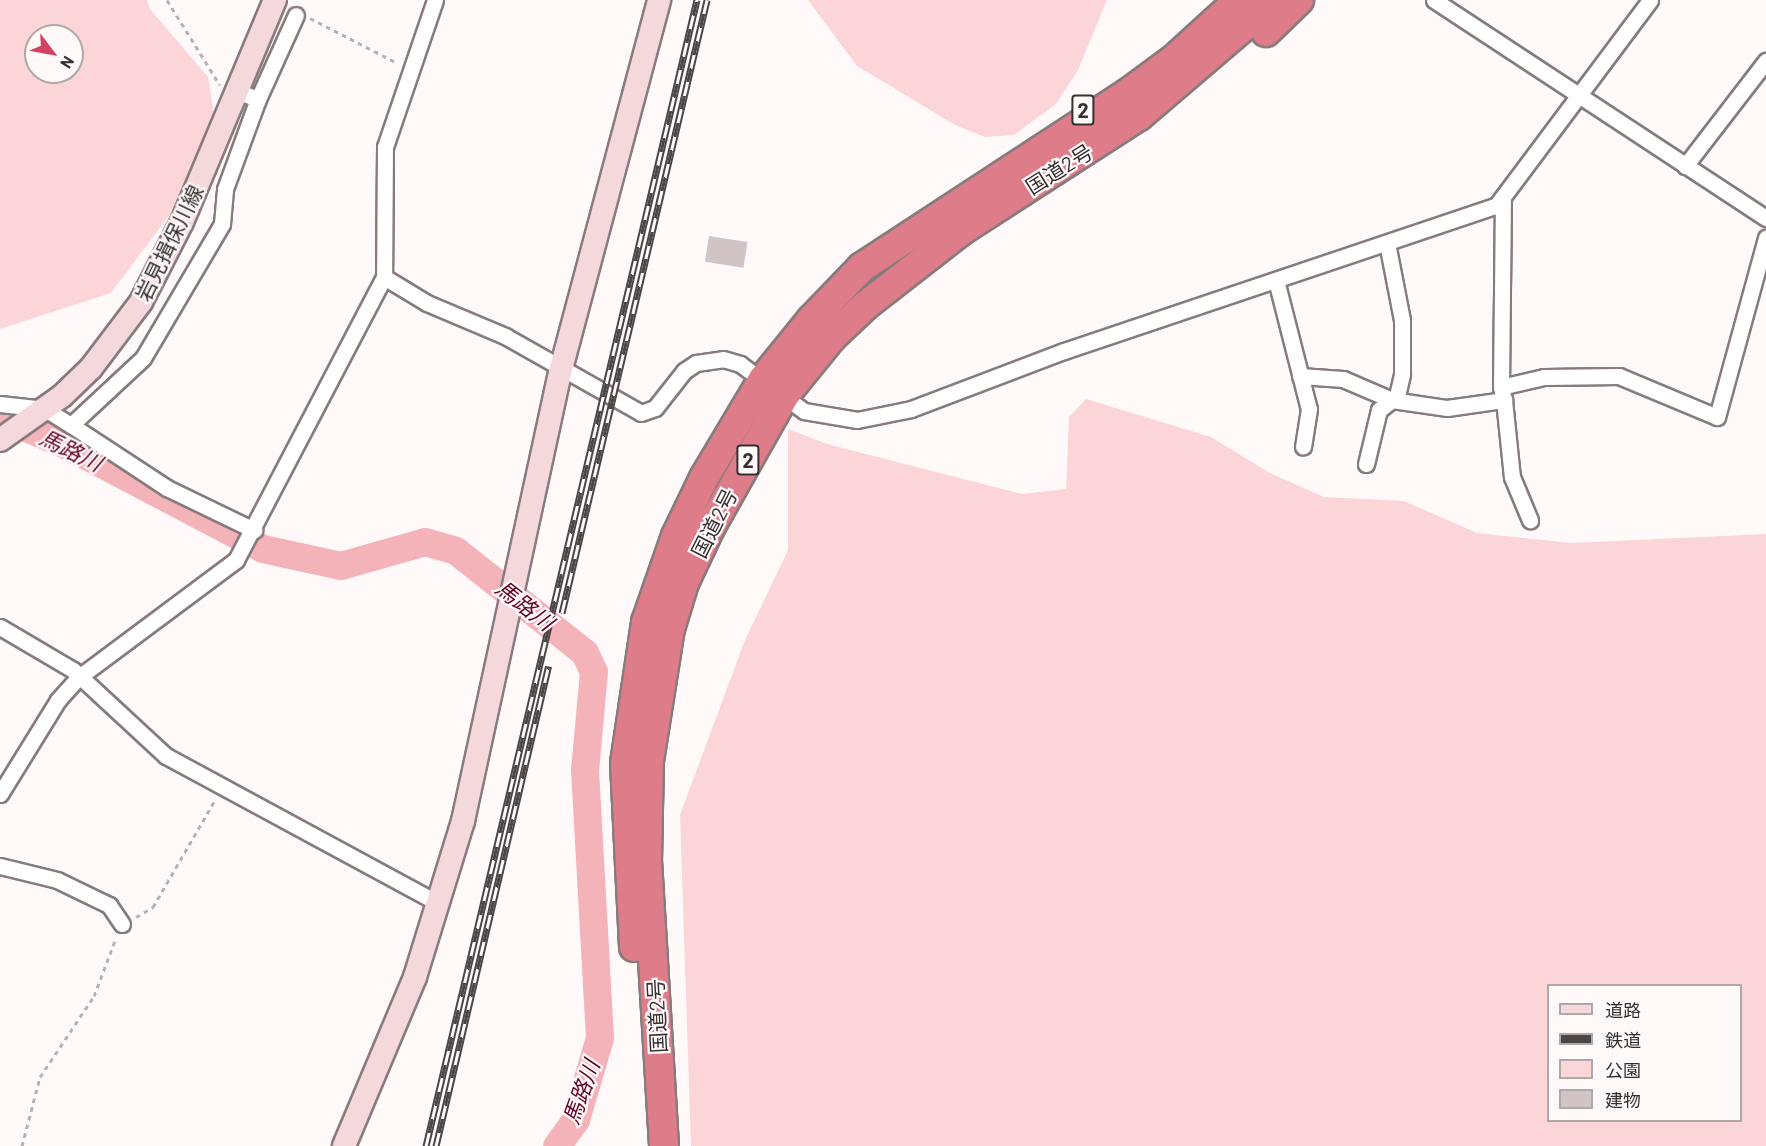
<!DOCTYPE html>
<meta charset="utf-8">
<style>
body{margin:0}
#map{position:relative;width:1766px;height:1146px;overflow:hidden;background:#fff9fa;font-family:Barlow,"Noto Sans JP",sans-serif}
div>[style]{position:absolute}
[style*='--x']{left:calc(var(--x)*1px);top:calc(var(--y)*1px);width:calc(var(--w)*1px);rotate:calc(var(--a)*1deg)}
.green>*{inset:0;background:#fbd5d8}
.river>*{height:28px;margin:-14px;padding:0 14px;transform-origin:14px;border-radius:14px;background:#f4b2b9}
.building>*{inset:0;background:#d2c4c6;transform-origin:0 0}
.path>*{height:3px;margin-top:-1.5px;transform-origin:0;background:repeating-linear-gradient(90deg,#b7b1b2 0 4.5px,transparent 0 9px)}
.roads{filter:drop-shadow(2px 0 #877b7c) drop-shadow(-2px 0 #877b7c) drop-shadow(0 2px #877b7c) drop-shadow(0 -2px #877b7c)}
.street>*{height:15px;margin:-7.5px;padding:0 7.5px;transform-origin:7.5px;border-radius:7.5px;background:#fff}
.secondary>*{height:22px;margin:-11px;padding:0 11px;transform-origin:11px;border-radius:11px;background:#f5d8dc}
.highway>*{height:28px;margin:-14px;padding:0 14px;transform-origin:14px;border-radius:14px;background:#de7c8a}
.rail>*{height:7px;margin-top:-3.5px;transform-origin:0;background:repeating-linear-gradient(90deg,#fff9fa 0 14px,#4b4546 0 28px);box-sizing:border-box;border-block:2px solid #4b4546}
span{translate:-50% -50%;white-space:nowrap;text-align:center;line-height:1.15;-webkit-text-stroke:4.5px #fff9fa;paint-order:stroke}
.shield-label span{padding:2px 4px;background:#fff9fa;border:2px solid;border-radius:4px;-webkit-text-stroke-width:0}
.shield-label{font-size:20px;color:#353030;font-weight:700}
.street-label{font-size:21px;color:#353030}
.water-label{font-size:22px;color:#640222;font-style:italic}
.legend{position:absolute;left:1547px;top:984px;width:195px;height:138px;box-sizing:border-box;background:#fff9fa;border:2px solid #aea9a9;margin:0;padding:8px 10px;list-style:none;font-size:18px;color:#353030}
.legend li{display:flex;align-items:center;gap:12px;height:30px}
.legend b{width:30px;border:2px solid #aea9a9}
.north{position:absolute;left:24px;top:24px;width:60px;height:60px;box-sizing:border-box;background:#fff9fa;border:2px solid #aea9a9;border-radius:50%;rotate:122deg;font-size:16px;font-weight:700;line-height:24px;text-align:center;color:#353030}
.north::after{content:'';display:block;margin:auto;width:21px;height:27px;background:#d24261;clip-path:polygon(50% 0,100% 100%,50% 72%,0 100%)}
</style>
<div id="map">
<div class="green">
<i style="clip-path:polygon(evenodd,0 0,147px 0,150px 9px,208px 77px,214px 115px,171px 213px,111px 293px,0 329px,0 0,36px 36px,72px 36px,72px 72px,36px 72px,36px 36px)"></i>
<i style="clip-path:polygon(808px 0,1107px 0,1078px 70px,1056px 104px,1014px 135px,985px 137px,955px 125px,857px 66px)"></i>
<i style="clip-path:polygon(evenodd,1086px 399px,1211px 437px,1270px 473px,1324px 497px,1404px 501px,1477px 533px,1571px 543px,1766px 534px,1766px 1146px,691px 1146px,680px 815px,745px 640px,788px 550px,788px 429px,827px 444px,1022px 494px,1066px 489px,1069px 417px,1086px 399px,1548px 986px,1740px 986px,1740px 1120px,1548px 1120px,1548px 986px)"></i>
</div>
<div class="river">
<i style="--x:0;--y:417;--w:67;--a:22.8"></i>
<i style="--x:62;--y:443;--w:227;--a:27.8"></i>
<i style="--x:263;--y:549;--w:80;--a:12.3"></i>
<i style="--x:341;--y:566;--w:87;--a:-15.9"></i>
<i style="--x:425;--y:542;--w:32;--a:16"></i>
<i style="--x:456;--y:551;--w:164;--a:38.3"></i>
<i style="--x:585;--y:653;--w:21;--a:65"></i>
<i style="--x:594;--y:672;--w:98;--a:95.2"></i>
<i style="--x:585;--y:770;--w:268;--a:86.8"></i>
<i style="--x:600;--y:1038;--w:85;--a:106.3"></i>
<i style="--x:576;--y:1120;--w:32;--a:126"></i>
</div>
<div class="building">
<i style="left:709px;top:236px;width:39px;height:26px;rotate:9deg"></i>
</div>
<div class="path">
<i style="--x:167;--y:0;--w:100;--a:58.1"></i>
<i style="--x:310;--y:18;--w:98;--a:27.3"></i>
<i style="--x:136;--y:917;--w:20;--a:-30"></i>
<i style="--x:153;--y:907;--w:124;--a:-59.9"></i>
<i style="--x:22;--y:1146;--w:71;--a:-75.4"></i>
<i style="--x:40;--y:1077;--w:97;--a:-56.3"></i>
<i style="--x:94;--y:996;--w:62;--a:-69.2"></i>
</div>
<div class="roads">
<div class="street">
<i style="--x:435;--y:0;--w:155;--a:108.8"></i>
<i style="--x:385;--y:147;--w:130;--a:90.4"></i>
<i style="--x:384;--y:277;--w:50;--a:31.2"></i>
<i style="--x:427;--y:303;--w:85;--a:22.9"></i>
<i style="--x:505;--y:336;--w:156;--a:29.5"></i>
<i style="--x:641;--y:413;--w:15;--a:-20"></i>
<i style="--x:655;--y:408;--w:47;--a:-51.9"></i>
<i style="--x:684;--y:371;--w:14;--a:-34"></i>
<i style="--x:696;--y:363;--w:27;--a:-8"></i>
<i style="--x:723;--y:359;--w:18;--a:16"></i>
<i style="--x:740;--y:364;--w:79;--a:36.3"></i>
<i style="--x:804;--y:411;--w:54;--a:9.6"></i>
<i style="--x:857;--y:420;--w:55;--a:-11.5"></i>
<i style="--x:911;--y:409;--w:164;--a:-20.8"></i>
<i style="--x:1064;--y:351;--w:456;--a:-18.6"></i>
<i style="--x:1496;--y:206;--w:257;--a:-53.2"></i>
<i style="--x:1434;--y:0;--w:397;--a:33.3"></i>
<i style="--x:258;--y:99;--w:92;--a:-65.7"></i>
<i style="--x:1685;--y:166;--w:133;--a:-52.4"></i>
<i style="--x:1276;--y:280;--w:133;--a:75.7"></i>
<i style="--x:1309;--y:409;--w:38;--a:99"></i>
<i style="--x:1300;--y:376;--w:43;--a:4"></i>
<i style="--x:1343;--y:379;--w:53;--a:23.2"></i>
<i style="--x:1392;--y:400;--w:56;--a:8.3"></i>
<i style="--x:1447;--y:408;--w:58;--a:-8"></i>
<i style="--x:1504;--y:400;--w:13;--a:-103"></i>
<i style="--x:1501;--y:387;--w:44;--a:-13.1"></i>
<i style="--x:1544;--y:377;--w:75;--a:-0.8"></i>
<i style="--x:1619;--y:376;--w:106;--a:22.7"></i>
<i style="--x:1717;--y:417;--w:186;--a:-74.7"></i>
<i style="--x:1501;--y:387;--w:189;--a:-89.4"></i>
<i style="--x:1504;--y:400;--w:77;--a:84.1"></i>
<i style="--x:1512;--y:477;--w:47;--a:67.3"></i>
<i style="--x:0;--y:404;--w:45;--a:6.3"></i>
<i style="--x:45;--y:409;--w:31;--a:32"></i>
<i style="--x:71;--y:425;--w:98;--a:-42.9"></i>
<i style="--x:143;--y:358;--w:156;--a:-59.5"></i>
<i style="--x:222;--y:224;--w:35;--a:-85"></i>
<i style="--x:225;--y:189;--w:96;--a:-69.9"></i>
<i style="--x:258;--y:99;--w:23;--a:-160"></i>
<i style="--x:71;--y:425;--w:115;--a:33.3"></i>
<i style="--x:167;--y:488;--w:97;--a:25.8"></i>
<i style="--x:1366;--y:464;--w:56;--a:-76.5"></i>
<i style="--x:1379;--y:410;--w:23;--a:-38"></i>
<i style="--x:1397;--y:396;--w:23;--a:-77"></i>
<i style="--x:1402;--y:374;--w:54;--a:-90"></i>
<i style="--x:1402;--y:320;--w:78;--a:-101"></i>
<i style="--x:0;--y:627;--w:85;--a:30.5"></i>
<i style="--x:73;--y:670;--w:127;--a:42.8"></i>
<i style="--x:166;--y:756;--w:311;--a:28.4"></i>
<i style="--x:0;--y:794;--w:110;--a:-58.3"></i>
<i style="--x:58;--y:700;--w:31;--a:-48"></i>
<i style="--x:79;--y:677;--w:196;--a:-36.7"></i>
<i style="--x:236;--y:560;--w:319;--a:-62.4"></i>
<i style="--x:0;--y:866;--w:59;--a:13.8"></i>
<i style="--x:57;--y:880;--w:58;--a:25.7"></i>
<i style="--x:109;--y:905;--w:23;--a:56"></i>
</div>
<div class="secondary">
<i style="--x:0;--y:440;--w:76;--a:-35.4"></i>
<i style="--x:62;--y:396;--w:40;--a:-44"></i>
<i style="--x:91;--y:368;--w:83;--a:-52.9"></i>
<i style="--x:141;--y:302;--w:90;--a:-62.9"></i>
<i style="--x:182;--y:222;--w:241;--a:-67.3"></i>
<i style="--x:344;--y:1146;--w:183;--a:-67.2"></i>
<i style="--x:415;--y:977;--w:163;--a:-72.9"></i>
<i style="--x:463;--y:821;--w:463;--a:-77.8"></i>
<i style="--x:561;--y:369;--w:382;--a:-75.1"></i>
</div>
<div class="highway">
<i style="--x:1266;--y:32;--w:46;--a:-44.1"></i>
<i style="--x:634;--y:947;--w:184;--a:-92.8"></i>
<i style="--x:625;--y:763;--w:143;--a:-81.5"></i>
<i style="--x:646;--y:622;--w:91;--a:-70.8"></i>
<i style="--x:676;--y:536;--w:64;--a:-64.2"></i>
<i style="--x:704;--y:478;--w:115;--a:-59.2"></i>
<i style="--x:763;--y:379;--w:76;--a:-50.9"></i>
<i style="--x:811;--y:320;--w:74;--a:-46.1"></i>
<i style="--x:862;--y:267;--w:318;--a:-33.2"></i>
<i style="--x:1128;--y:93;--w:56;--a:-36.3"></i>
<i style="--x:1173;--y:60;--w:89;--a:-42.3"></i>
<i style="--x:664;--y:1146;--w:285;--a:-93.4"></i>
<i style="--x:647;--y:862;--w:101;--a:-88.9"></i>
<i style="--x:649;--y:761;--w:134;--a:-81"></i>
<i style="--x:670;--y:629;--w:48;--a:-73.1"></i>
<i style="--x:684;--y:583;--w:61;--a:-64.7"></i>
<i style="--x:710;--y:528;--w:153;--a:-60.6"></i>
<i style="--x:785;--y:395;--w:75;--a:-51"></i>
<i style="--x:832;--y:337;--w:47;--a:-43.3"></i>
<i style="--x:866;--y:305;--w:120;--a:-37.9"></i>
<i style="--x:961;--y:231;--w:212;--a:-32.9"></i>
<i style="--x:1139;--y:116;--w:179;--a:-40.5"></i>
</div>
</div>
<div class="rail">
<i style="--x:562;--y:613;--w:630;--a:-76.69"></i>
<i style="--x:426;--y:1146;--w:1178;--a:-76.7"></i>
<i style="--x:436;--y:1146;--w:493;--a:-76.8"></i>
</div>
<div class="shield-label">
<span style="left:1083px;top:110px">2</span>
<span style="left:748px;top:460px">2</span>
</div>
<div class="street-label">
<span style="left:1059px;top:169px;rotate:-32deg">国道2号</span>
<span style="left:169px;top:243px;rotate:-64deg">岩見揖保川線</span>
<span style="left:714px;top:523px;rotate:-63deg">国道2号</span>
<span style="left:657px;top:1016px;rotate:-93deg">国道2号</span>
</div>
<div class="water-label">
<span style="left:71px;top:450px;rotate:26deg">馬路川</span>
<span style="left:525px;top:605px;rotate:38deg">馬路川</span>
<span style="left:581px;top:1092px;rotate:-70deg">馬路川</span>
</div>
<ul class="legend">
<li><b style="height:8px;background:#f5d8dc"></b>道路</li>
<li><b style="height:8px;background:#4b4546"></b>鉄道</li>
<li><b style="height:16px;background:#fbd5d8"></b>公園</li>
<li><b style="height:16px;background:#d2c4c6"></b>建物</li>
</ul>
<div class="north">N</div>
</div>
